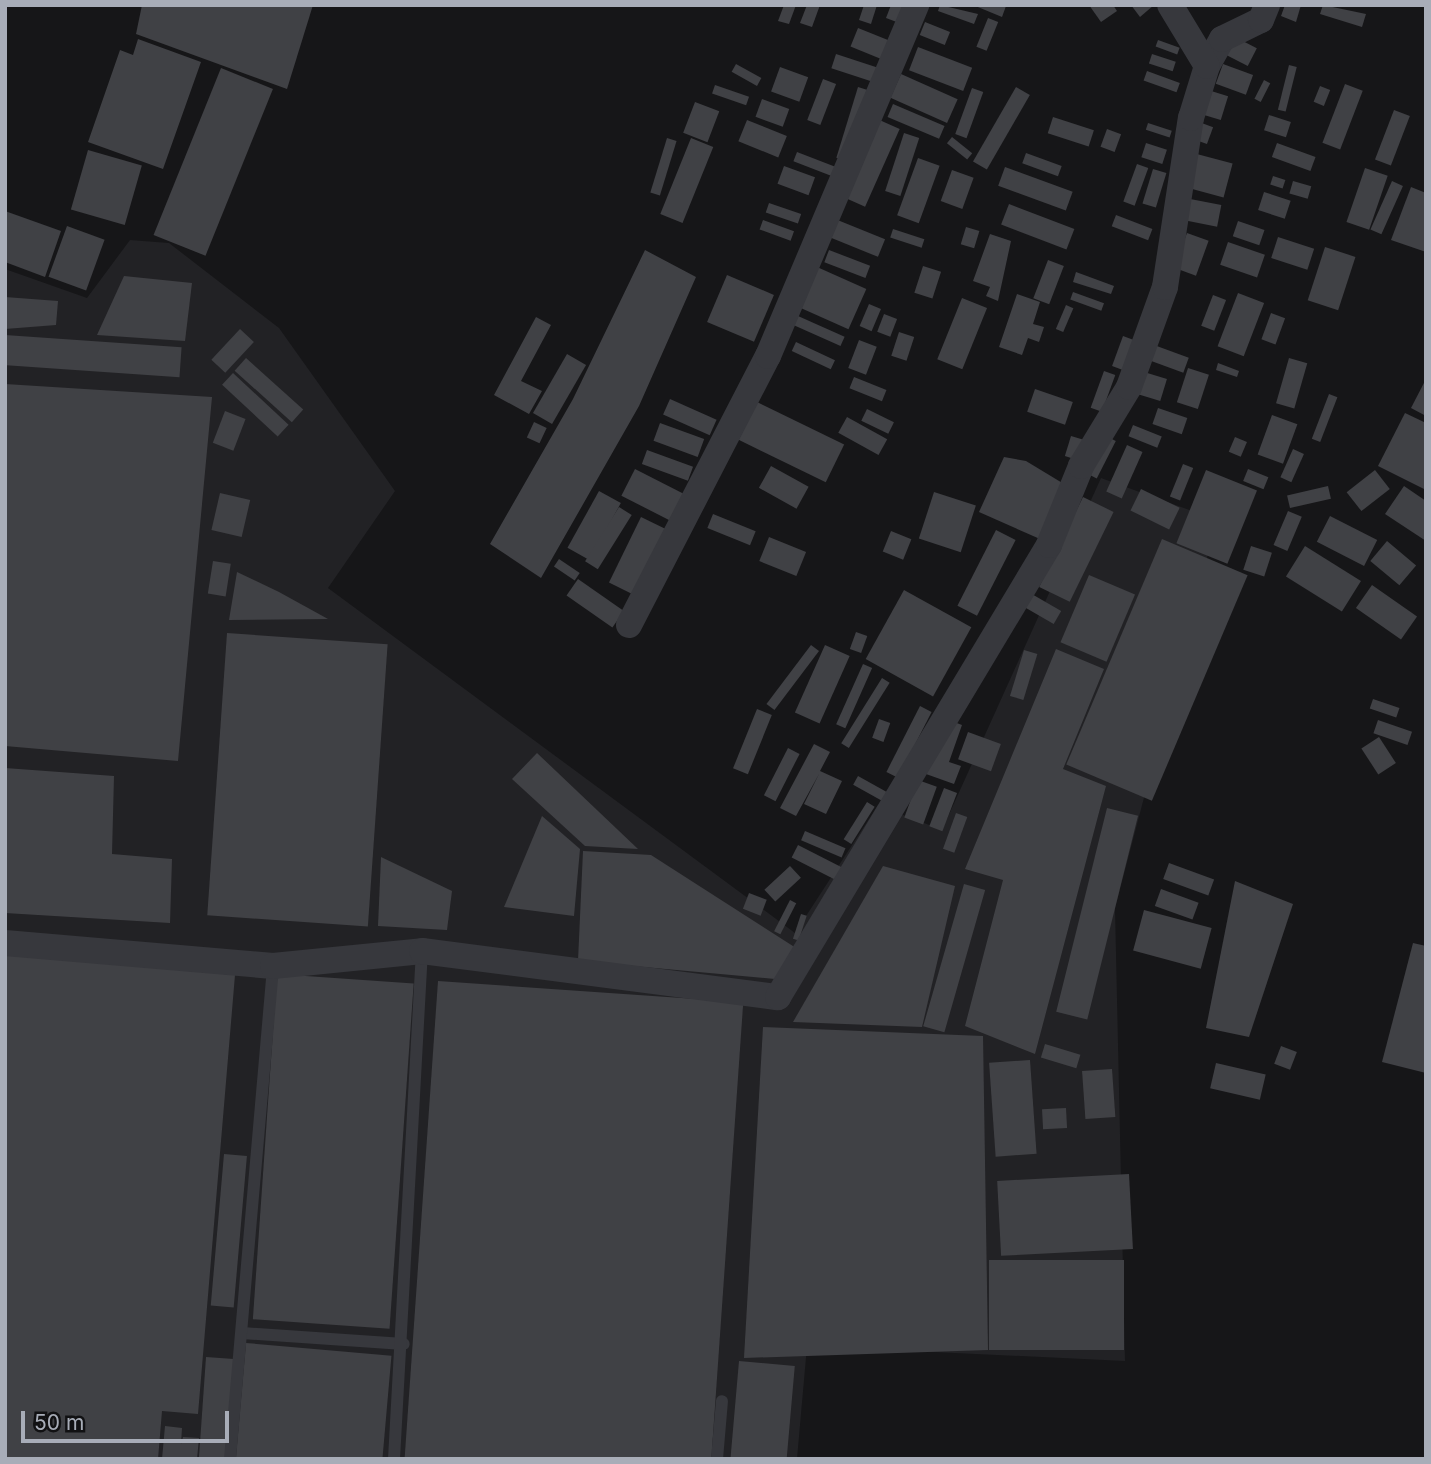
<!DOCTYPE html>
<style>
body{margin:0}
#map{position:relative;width:1431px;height:1464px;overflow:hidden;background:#161618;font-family:Inter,sans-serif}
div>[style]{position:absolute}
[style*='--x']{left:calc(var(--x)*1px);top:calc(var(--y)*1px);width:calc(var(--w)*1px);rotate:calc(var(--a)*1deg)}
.built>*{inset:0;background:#222225}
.building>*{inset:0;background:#404145;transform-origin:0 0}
.service>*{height:12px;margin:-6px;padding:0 6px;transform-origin:6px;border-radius:6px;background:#37383d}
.minor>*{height:26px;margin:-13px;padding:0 13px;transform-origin:13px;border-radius:13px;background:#37383d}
span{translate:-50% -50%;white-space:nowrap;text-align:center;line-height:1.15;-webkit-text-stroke:6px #111113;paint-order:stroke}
.frame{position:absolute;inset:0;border:7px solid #a8adb8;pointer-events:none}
.scale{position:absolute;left:21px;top:1411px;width:208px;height:32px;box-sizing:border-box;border:4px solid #a8adb8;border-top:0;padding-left:9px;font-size:21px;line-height:24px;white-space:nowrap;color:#a8adb8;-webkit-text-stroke:5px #111113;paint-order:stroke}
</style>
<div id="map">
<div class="built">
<i style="clip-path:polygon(130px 240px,169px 243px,279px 328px,395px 491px,328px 588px,795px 933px,878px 805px,942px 830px,1101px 478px,1217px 520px,1115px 908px,1125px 1361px,807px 1346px,797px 1459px,5px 1459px,5px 269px,87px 298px)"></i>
</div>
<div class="building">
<i style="clip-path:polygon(142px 5px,313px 5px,287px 89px,136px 34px)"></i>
<i style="clip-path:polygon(784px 5px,796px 5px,789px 24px,778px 21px)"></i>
<i style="clip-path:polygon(807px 5px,820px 5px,812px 27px,800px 23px)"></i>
<i style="clip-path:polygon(864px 5px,877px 5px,871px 24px,859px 20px)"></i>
<i style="clip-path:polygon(891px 5px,909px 5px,902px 24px,886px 18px)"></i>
<i style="clip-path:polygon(940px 5px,978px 14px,974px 24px,938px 11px)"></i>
<i style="clip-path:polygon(973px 5px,1004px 5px,1006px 6px,1002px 17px)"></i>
<i style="clip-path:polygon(1089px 5px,1113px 5px,1117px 11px,1101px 22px)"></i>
<i style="clip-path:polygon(1131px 5px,1154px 5px,1140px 17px)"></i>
<i style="clip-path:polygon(1285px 5px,1301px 5px,1296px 22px,1281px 16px)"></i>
<i style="clip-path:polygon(1323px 5px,1366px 14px,1362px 27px,1320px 14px)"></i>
<i style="left:988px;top:18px;width:11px;height:31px;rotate:22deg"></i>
<i style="left:925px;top:22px;width:27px;height:14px;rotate:22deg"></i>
<i style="left:858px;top:28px;width:35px;height:20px;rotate:22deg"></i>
<i style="left:1231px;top:35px;width:29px;height:20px;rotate:27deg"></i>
<i style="clip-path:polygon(138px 39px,201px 62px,163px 169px,88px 142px,120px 50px,133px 55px)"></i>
<i style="left:1158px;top:40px;width:23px;height:7px;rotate:20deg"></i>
<i style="left:918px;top:47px;width:58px;height:25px;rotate:21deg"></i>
<i style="left:836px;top:54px;width:49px;height:15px;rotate:18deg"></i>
<i style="left:1152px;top:54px;width:25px;height:10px;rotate:18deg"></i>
<i style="left:736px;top:64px;width:29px;height:9px;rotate:29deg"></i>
<i style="left:1223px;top:64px;width:32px;height:21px;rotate:20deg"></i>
<i style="left:1289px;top:65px;width:8px;height:46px;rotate:14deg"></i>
<i style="left:780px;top:67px;width:30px;height:26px;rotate:20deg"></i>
<i style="left:221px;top:68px;width:56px;height:180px;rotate:22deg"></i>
<i style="left:1147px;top:71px;width:35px;height:10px;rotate:20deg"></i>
<i style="left:901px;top:74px;width:62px;height:26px;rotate:24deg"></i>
<i style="left:823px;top:79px;width:14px;height:44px;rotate:21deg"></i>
<i style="left:1264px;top:80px;width:7px;height:21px;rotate:27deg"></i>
<i style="left:1345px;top:84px;width:19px;height:63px;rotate:21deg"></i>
<i style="left:715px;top:85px;width:36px;height:9px;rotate:19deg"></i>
<i style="left:1320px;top:86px;width:11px;height:17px;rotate:22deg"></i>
<i style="left:858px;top:87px;width:10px;height:74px;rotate:17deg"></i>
<i style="left:1016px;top:87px;width:16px;height:86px;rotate:30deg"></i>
<i style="left:972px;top:88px;width:12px;height:49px;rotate:20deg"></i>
<i style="left:1208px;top:90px;width:21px;height:25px;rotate:17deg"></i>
<i style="left:762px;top:99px;width:29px;height:19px;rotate:20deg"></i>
<i style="left:695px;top:102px;width:26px;height:33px;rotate:21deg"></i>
<i style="left:893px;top:104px;width:56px;height:14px;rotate:23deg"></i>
<i style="left:1394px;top:110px;width:17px;height:53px;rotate:21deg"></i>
<i style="left:1269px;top:115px;width:23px;height:16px;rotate:18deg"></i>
<i style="left:1053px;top:117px;width:43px;height:17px;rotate:18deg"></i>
<i style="left:875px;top:118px;width:27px;height:85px;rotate:24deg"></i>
<i style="left:747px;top:120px;width:43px;height:23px;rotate:22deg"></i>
<i style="left:1199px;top:122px;width:15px;height:18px;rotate:20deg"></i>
<i style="left:1148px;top:123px;width:25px;height:7px;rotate:18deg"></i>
<i style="left:1107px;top:129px;width:15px;height:19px;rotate:20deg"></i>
<i style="left:904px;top:133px;width:16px;height:61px;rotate:18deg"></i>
<i style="left:952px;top:137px;width:26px;height:8px;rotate:39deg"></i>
<i style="left:667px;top:138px;width:10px;height:57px;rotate:17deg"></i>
<i style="left:691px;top:138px;width:24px;height:82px;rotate:22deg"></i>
<i style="left:1146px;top:143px;width:22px;height:15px;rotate:18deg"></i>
<i style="left:1277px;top:143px;width:41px;height:15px;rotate:20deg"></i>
<i style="left:88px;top:150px;width:56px;height:62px;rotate:16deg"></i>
<i style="left:797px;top:152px;width:43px;height:10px;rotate:21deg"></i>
<i style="left:1026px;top:153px;width:38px;height:11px;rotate:20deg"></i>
<i style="left:1193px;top:153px;width:41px;height:35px;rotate:15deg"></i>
<i style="left:918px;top:158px;width:23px;height:61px;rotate:20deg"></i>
<i style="left:1137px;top:164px;width:12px;height:40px;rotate:20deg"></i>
<i style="left:784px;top:166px;width:33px;height:19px;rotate:20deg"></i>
<i style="left:1005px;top:167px;width:72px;height:20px;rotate:20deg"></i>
<i style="left:1365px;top:168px;width:24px;height:57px;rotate:19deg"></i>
<i style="left:1153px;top:169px;width:14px;height:36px;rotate:17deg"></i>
<i style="left:952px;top:170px;width:23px;height:33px;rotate:20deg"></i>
<i style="left:1273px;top:176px;width:13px;height:9px;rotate:18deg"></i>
<i style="left:1293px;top:181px;width:19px;height:13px;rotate:16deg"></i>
<i style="left:1392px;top:181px;width:12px;height:53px;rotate:24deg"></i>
<i style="clip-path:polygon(1411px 187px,1426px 193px,1426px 252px,1391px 240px)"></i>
<i style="left:1264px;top:192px;width:28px;height:19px;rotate:18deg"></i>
<i style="left:1185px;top:198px;width:37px;height:22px;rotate:11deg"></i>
<i style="left:769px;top:203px;width:34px;height:10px;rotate:19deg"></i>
<i style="left:1009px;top:204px;width:70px;height:22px;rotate:21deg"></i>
<i style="clip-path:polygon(5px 211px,61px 231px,45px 277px,5px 262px)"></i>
<i style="left:1116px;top:215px;width:39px;height:12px;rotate:21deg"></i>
<i style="left:835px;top:219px;width:54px;height:19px;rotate:22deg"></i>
<i style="left:763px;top:220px;width:33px;height:10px;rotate:20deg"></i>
<i style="left:1238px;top:221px;width:28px;height:16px;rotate:19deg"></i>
<i style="left:67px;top:226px;width:40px;height:54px;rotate:20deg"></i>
<i style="left:966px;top:227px;width:14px;height:18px;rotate:17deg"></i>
<i style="left:893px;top:229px;width:33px;height:9px;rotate:18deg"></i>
<i style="left:1187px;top:233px;width:23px;height:37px;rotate:20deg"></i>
<i style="clip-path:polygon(990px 234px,1011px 241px,998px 301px,986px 296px,990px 287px,973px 281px)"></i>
<i style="left:1278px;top:237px;width:38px;height:22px;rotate:18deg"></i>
<i style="left:1228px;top:242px;width:39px;height:24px;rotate:19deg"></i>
<i style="left:1325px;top:247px;width:32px;height:56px;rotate:18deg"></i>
<i style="clip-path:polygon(645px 250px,696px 277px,639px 406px,541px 578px,490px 544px,573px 399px)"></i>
<i style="left:829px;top:250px;width:44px;height:13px;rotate:21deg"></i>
<i style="left:1048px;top:260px;width:17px;height:41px;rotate:21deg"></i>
<i style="left:923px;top:266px;width:19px;height:28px;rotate:18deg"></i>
<i style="left:817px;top:267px;width:54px;height:44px;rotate:24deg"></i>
<i style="clip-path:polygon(1076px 272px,1114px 286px,1111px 294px,1073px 282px)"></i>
<i style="left:727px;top:275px;width:51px;height:51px;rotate:23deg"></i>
<i style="clip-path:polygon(124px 276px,192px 283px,185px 341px,97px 335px)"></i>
<i style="left:1073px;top:292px;width:33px;height:8px;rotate:20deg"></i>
<i style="left:1238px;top:293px;width:28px;height:57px;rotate:21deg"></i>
<i style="clip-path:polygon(1017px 294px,1040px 302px,1033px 324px,1044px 327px,1039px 342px,1028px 338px,1022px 355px,999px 347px)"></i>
<i style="left:1213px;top:295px;width:14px;height:33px;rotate:21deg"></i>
<i style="clip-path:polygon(5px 297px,58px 301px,56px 325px,5px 329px)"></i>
<i style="left:962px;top:298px;width:27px;height:66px;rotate:22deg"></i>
<i style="left:869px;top:304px;width:13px;height:24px;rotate:23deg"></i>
<i style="left:1066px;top:305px;width:8px;height:26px;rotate:23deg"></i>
<i style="left:1271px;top:313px;width:15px;height:28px;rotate:20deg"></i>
<i style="left:884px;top:314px;width:14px;height:19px;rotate:21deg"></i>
<i style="left:798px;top:316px;width:51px;height:10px;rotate:24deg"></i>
<i style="clip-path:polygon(536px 317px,551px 325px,521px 381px,542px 391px,529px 414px,494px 395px)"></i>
<i style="left:240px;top:329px;width:19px;height:42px;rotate:43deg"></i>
<i style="left:899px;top:332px;width:16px;height:25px;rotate:18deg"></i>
<i style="left:5px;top:335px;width:177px;height:30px;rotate:4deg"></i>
<i style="left:1123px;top:336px;width:15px;height:32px;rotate:20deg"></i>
<i style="left:859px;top:340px;width:19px;height:30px;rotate:21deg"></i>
<i style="left:796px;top:342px;width:43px;height:10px;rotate:25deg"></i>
<i style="left:1154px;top:345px;width:37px;height:16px;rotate:20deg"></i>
<i style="left:567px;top:354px;width:22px;height:68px;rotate:30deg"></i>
<i style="left:246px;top:358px;width:77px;height:17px;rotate:42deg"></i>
<i style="left:1289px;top:358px;width:19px;height:47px;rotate:16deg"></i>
<i style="clip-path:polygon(1218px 363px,1239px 371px,1237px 377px,1216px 370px)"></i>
<i style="left:1188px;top:368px;width:22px;height:36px;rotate:18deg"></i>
<i style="left:1104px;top:371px;width:12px;height:39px;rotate:20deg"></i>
<i style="left:1144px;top:372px;width:24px;height:23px;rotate:17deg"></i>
<i style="left:233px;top:373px;width:76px;height:16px;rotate:43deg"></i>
<i style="left:854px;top:377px;width:35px;height:12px;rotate:22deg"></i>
<i style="clip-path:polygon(1426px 379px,1426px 416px,1411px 408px)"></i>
<i style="clip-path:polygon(5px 384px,212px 397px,178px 761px,5px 746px)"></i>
<i style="left:1035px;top:389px;width:40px;height:24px;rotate:19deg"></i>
<i style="left:1329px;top:394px;width:9px;height:48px;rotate:21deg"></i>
<i style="left:670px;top:399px;width:51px;height:17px;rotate:24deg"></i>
<i style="left:757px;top:402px;width:97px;height:42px;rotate:26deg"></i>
<i style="left:1158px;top:408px;width:31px;height:17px;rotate:19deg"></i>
<i style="left:867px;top:409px;width:30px;height:13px;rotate:26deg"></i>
<i style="left:225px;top:411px;width:22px;height:34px;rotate:21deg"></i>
<i style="clip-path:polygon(1405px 413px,1426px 423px,1426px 490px,1378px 466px)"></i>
<i style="left:1272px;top:415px;width:27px;height:42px;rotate:20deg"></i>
<i style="left:847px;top:417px;width:46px;height:18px;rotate:29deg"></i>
<i style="left:534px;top:422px;width:14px;height:17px;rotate:25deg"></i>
<i style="left:660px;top:423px;width:47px;height:19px;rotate:20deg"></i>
<i style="left:1133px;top:425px;width:31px;height:12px;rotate:22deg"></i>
<i style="left:1071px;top:436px;width:14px;height:21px;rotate:17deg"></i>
<i style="left:1106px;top:436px;width:11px;height:42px;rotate:27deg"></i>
<i style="left:1235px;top:437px;width:13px;height:16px;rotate:23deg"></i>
<i style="left:1127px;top:445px;width:17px;height:51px;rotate:24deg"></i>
<i style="left:1293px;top:449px;width:12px;height:31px;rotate:24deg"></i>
<i style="left:647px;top:450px;width:49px;height:15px;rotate:20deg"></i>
<i style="clip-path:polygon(1004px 457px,1026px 461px,1064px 484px,1040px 539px,979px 512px)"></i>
<i style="left:1183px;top:464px;width:11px;height:35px;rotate:22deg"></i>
<i style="left:771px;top:466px;width:43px;height:25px;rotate:29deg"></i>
<i style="left:635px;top:469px;width:60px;height:30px;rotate:27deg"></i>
<i style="left:1248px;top:469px;width:22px;height:13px;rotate:22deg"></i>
<i style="left:1206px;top:470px;width:55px;height:79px;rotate:22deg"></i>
<i style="left:1375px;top:470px;width:24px;height:36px;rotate:52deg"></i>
<i style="left:1328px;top:486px;width:13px;height:42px;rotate:77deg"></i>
<i style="clip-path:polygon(1404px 486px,1426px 501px,1426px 541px,1385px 514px)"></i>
<i style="left:1141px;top:489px;width:43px;height:24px;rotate:26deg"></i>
<i style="left:599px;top:491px;width:25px;height:65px;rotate:29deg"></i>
<i style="left:934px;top:492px;width:44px;height:49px;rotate:18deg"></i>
<i style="left:220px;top:493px;width:31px;height:38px;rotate:13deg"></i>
<i style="left:1083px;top:497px;width:34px;height:100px;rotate:26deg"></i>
<i style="left:619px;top:507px;width:15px;height:64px;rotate:32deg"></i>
<i style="left:1288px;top:511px;width:15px;height:37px;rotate:23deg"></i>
<i style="left:713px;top:514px;width:46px;height:15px;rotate:22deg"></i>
<i style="left:1330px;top:516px;width:53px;height:29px;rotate:27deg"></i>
<i style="left:641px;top:517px;width:28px;height:73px;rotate:26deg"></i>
<i style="left:996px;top:530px;width:22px;height:85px;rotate:27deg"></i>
<i style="left:891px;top:531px;width:22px;height:22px;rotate:22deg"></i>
<i style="left:769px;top:537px;width:40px;height:26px;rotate:22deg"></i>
<i style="left:1162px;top:539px;width:93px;height:245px;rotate:23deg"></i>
<i style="left:1387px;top:541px;width:38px;height:26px;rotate:40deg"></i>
<i style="left:1251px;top:546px;width:22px;height:25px;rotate:18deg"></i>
<i style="left:1305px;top:546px;width:66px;height:36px;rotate:32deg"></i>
<i style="left:559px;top:559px;width:25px;height:9px;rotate:34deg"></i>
<i style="left:213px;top:561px;width:18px;height:33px;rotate:9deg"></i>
<i style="clip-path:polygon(237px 572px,279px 592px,328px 619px,229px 620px)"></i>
<i style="left:1089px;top:575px;width:50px;height:73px;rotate:23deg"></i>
<i style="left:578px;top:579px;width:56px;height:20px;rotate:35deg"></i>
<i style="left:1372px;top:585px;width:55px;height:28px;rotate:35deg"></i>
<i style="left:904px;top:590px;width:77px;height:79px;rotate:29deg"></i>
<i style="left:1030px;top:593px;width:36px;height:15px;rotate:30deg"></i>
<i style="left:856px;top:632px;width:12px;height:18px;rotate:20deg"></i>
<i style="left:227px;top:633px;width:161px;height:283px;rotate:4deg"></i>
<i style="left:811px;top:645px;width:10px;height:74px;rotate:37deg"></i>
<i style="left:825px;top:645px;width:27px;height:74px;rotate:24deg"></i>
<i style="clip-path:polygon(1056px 649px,1104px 669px,1063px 769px,1106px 786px,1035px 1054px,965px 1026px,1003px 880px,965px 869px)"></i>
<i style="left:1024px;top:650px;width:14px;height:48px;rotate:17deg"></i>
<i style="left:863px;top:664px;width:10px;height:66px;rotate:24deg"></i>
<i style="left:882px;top:678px;width:9px;height:77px;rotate:32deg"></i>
<i style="left:1373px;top:699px;width:28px;height:10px;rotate:19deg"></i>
<i style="left:920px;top:706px;width:13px;height:74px;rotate:27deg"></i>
<i style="left:757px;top:709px;width:16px;height:64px;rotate:22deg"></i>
<i style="left:879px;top:719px;width:12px;height:20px;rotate:20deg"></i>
<i style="clip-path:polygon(946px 719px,962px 725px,949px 762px,961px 766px,954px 784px,926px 774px)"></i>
<i style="left:1378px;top:720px;width:36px;height:14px;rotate:19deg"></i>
<i style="left:968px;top:732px;width:35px;height:29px;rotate:20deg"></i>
<i style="left:1379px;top:737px;width:31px;height:21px;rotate:57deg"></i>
<i style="clip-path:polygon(814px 744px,830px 752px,820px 771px,842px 781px,826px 814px,804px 804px,819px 774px,796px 816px,780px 808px)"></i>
<i style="left:788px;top:748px;width:13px;height:53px;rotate:27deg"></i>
<i style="clip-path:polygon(537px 753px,638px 849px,585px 846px,512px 779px)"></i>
<i style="clip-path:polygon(5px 768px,114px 776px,112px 854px,172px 859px,170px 923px,5px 913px)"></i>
<i style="left:858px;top:776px;width:38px;height:10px;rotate:29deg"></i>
<i style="left:918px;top:780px;width:20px;height:40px;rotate:20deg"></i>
<i style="left:944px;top:788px;width:14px;height:41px;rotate:21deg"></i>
<i style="left:867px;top:802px;width:9px;height:44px;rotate:32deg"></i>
<i style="left:1107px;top:808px;width:32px;height:210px;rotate:14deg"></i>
<i style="left:956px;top:813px;width:12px;height:38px;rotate:20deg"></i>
<i style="clip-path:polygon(542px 816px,580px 849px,574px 916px,504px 907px)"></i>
<i style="left:805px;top:831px;width:44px;height:10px;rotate:23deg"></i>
<i style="left:798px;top:845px;width:49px;height:14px;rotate:27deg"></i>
<i style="clip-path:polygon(583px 851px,651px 855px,796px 948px,775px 979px,578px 961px)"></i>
<i style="clip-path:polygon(381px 857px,452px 891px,447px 930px,378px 926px)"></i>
<i style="left:1169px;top:863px;width:48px;height:17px;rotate:20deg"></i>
<i style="left:790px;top:866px;width:16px;height:35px;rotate:47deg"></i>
<i style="clip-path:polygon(883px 866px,955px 886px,922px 1027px,793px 1022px)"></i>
<i style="clip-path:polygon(1235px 881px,1293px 904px,1249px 1037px,1206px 1028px)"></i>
<i style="left:964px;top:884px;width:22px;height:148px;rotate:16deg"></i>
<i style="left:1161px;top:889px;width:40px;height:18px;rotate:20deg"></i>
<i style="left:749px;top:893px;width:19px;height:17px;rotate:21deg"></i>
<i style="left:790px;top:900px;width:7px;height:35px;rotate:27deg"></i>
<i style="left:1144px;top:910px;width:70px;height:42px;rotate:15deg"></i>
<i style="left:801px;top:914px;width:6px;height:26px;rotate:18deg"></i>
<i style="clip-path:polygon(1413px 943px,1426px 946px,1426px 1073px,1382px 1062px)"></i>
<i style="clip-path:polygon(5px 955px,235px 975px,198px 1414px,162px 1411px,158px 1459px,5px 1459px)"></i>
<i style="left:277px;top:974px;width:137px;height:346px;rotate:4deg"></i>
<i style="left:438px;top:981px;width:306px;height:479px;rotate:4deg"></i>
<i style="clip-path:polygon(763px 1027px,983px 1036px,988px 1350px,744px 1358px)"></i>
<i style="left:1045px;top:1044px;width:37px;height:14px;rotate:17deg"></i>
<i style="left:1281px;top:1046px;width:17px;height:19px;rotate:21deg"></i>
<i style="left:1030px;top:1060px;width:94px;height:41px;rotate:86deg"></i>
<i style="left:1216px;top:1063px;width:51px;height:26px;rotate:13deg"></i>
<i style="left:1112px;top:1069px;width:48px;height:30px;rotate:86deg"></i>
<i style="left:1066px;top:1108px;width:20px;height:24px;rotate:87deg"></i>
<i style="left:224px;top:1154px;width:23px;height:152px;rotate:5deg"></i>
<i style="left:1129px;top:1174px;width:75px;height:132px;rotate:87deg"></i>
<i style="left:989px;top:1260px;width:135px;height:90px"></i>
<i style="left:246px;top:1343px;width:146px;height:116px;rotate:5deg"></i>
<i style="left:206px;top:1357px;width:28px;height:102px;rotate:4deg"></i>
<i style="left:739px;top:1361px;width:56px;height:98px;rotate:5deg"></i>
<i style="clip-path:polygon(165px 1426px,182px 1428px,181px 1444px,183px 1437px,199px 1438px,197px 1459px,162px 1459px)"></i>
</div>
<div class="service">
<i style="--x:242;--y:1333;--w:162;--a:3.9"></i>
<i style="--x:230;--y:1459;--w:495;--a:-85"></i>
<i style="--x:394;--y:1459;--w:509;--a:-86.85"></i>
<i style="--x:717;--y:1459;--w:58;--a:-85.1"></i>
</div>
<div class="minor">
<i style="--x:1207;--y:66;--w:31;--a:-61"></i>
<i style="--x:1222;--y:39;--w:43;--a:-26"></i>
<i style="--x:1261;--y:20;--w:16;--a:-68"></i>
<i style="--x:629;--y:625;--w:303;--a:-62.7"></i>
<i style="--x:768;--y:356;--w:381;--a:-67.1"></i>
<i style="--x:5;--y:943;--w:269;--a:4.9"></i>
<i style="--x:273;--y:966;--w:150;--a:-5.7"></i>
<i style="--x:422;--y:951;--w:359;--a:7.4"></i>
<i style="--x:778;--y:997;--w:527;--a:-59.05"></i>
<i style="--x:1049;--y:545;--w:85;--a:-67.9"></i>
<i style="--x:1081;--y:466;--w:92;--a:-58.7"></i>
<i style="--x:1129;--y:387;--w:106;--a:-70.2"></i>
<i style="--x:1165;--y:287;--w:171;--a:-81.3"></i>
<i style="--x:1191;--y:118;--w:54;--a:-72.9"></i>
<i style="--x:1207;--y:66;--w:71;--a:-121.2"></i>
</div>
<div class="frame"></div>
<div class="scale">50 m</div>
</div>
